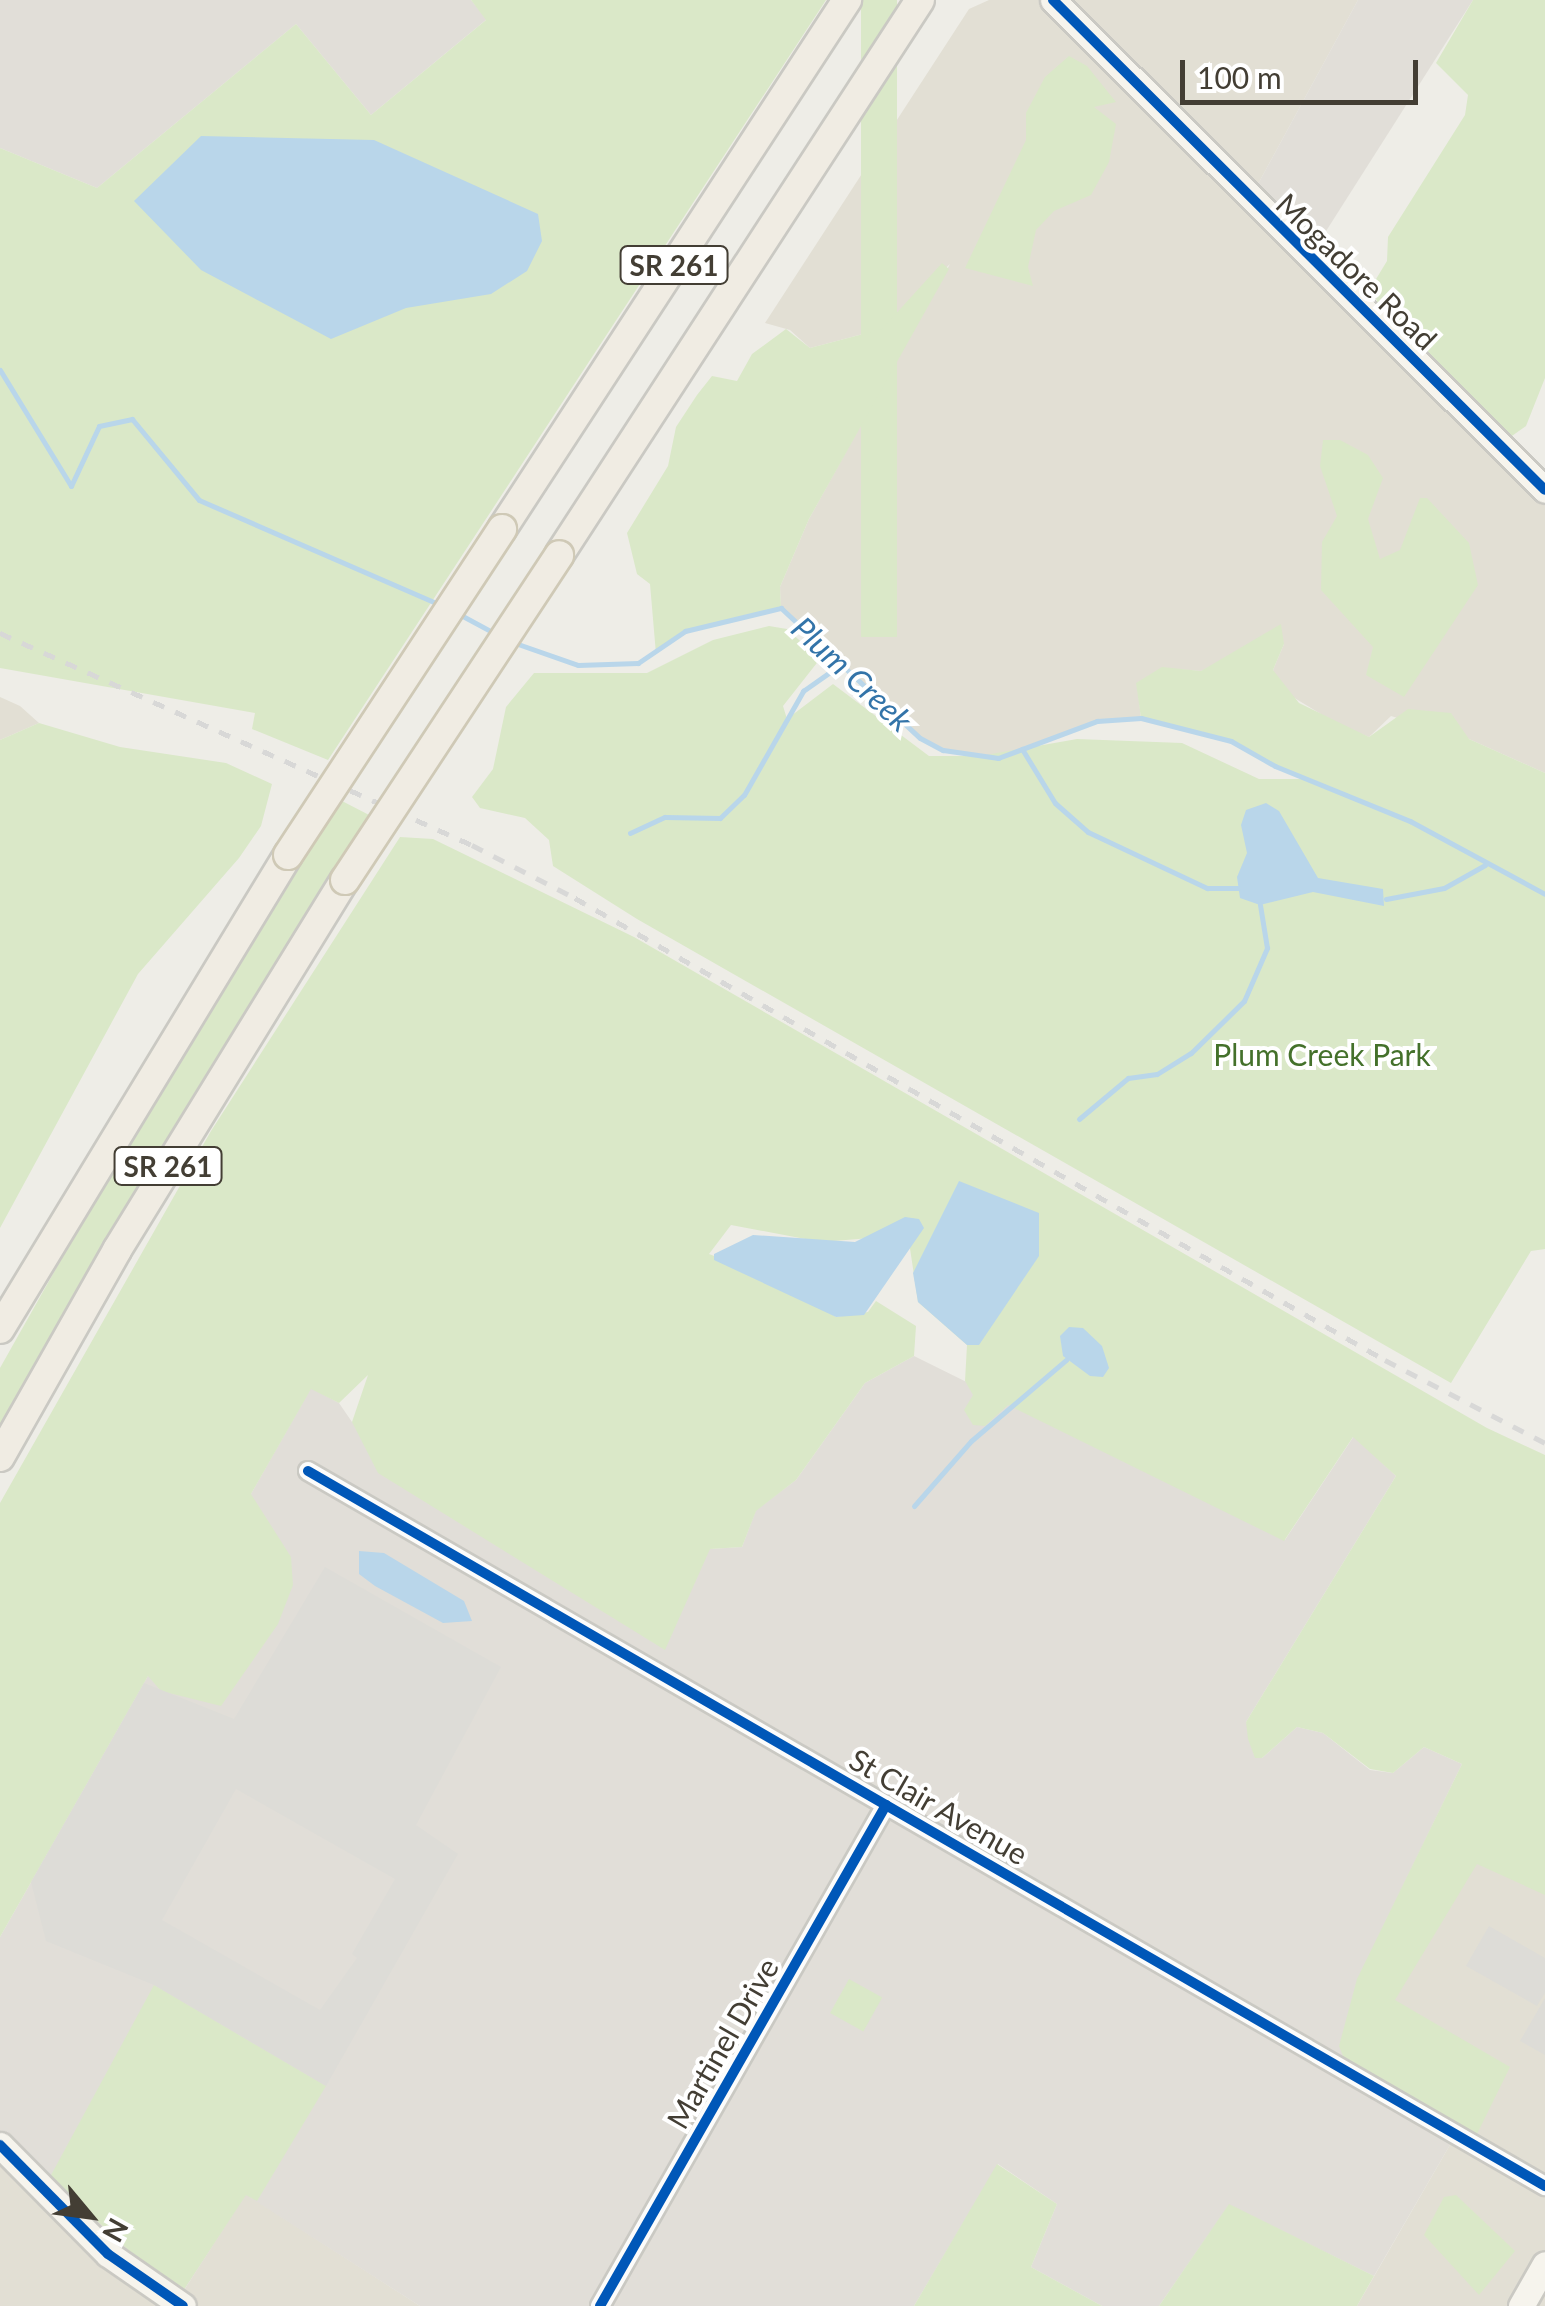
<!DOCTYPE html>
<style>
body{margin:0}
#map{position:relative;width:1545px;height:2306px;overflow:hidden;background:#eeede7;font-family:Lato,sans-serif}
div>[style]{position:absolute}
[style*='--x']{left:calc(var(--x)*1px);top:calc(var(--y)*1px);width:calc(var(--w)*1px);rotate:calc(var(--a)*1deg)}
.residential>*{inset:0;background:#e2dfd4}
.industrial>*{inset:0;background:#e1ded8}
.green>*{inset:0;background:#dae8c8;transform-origin:0 0}
.parking>*{inset:0;background:#dddcd7}
.water>*{inset:0;background:#b9d6ea}
.stream>*{height:5px;margin:-2.5px;padding:0 2.5px;transform-origin:2.5px;border-radius:2.5px;background:#b9d6ea}
.roads{filter:drop-shadow(2px 0 #cac9c3) drop-shadow(-2px 0 #cac9c3) drop-shadow(0 2px #cac9c3) drop-shadow(0 -2px #cac9c3)}
.street>*{height:18px;margin:-9px;padding:0 9px;transform-origin:9px;border-radius:9px;background:#fcfcfb}
.secondary>*{height:25px;margin:-12.5px;padding:0 12.5px;transform-origin:12.5px;border-radius:12.5px;background:#f6f4ed}
.primary>*{height:28px;margin:-14px;padding:0 14px;transform-origin:14px;border-radius:14px;background:#f0ece3}
.rail>*{height:5px;margin-top:-2.5px;transform-origin:0;background:repeating-linear-gradient(90deg,#d8d8d7 0 12px,transparent 0 24px)}
.bridges{filter:drop-shadow(2px 0 #cfc9b6) drop-shadow(-2px 0 #cfc9b6) drop-shadow(0 2px #cfc9b6) drop-shadow(0 -2px #cfc9b6)}
.primary-bridge>*{height:28px;margin:-14px;padding:0 14px;transform-origin:14px;border-radius:14px;background:#f0ece3}
.cycleway>*{height:10px;margin:-5px;padding:0 5px;transform-origin:5px;border-radius:5px;background:#0057b8}
span{translate:-50% -50%;white-space:nowrap;text-align:center;line-height:1.15;-webkit-text-stroke:8px #fff;paint-order:stroke}
.shield-label span{padding:2px 8px;background:#fff;border:2px solid;border-radius:8px;-webkit-text-stroke-width:0}
.shield-label{font-size:28px;color:#433e34;font-weight:700}
.street-label{font-size:30px;color:#433e34}
.park-label{font-size:30px;color:#44712b}
.water-label{font-size:32px;color:#3374a9;font-style:italic}
.north{position:absolute;left:40px;top:2166px;width:100px;height:100px;-webkit-text-stroke:8px #fff;paint-order:stroke;rotate:119deg;font-size:28px;font-weight:700;line-height:40px;text-align:center;color:#433e34}
.north::after{content:'';display:block;margin:auto;width:35px;height:45px;background:#433e34;clip-path:polygon(50% 0,100% 100%,50% 72%,0 100%)}
.scale{position:absolute;left:1180px;top:60px;width:238px;height:45px;box-sizing:border-box;border:5px solid #433e34;border-top:0;padding-left:12px;font-size:30px;line-height:35px;white-space:nowrap;color:#433e34;-webkit-text-stroke:8px #fff;paint-order:stroke}
</style>
<div id="map">
<div class="residential">
<i style="clip-path:polygon(989px 0,1054px 0,1545px 490px,1545px 773px,1469px 739px,1391px 716px,1369px 737px,1339px 725px,1283px 691px,1273px 670px,1284px 644px,1201px 671px,1162px 668px,1137px 683px,1141px 718px,1097px 721px,998px 758px,943px 750px,920px 738px,781px 608px,780px 587px,809px 519px,950px 264px,882px 329px,810px 348px,790px 330px,765px 323px,969px 9px)"></i>
<i style="clip-path:polygon(1068px 0,1358px 0,1252px 195px)"></i>
<i style="clip-path:polygon(0 697px,20px 706px,39px 723px,0 740px)"></i>
<i style="clip-path:polygon(1545px 1631px,1545px 2306px,1357px 2306px,1462px 2124px,1357px 1979px)"></i>
<i style="clip-path:polygon(0 2145px,177px 2301px,246px 2194px,420px 2306px,0 2306px)"></i>
</div>
<div class="industrial">
<i style="clip-path:polygon(0 0,471px 0,487px 19px,371px 115px,296px 24px,97px 188px,0 148px)"></i>
<i style="clip-path:polygon(1358px 0,1473px 0,1314px 250px,1252px 195px)"></i>
<i style="clip-path:polygon(914px 1356px,1285px 1540px,1354px 1436px,1396px 1476px,1246px 1722px,1262px 1758px,1297px 1727px,1323px 1733px,1370px 1770px,1393px 1773px,1424px 1747px,1462px 1764px,1358px 1979px,1457px 2036px,1462px 2124px,1374px 2276px,1229px 2205px,1159px 2306px,1102px 2306px,1031px 2267px,1057px 2204px,998px 2164px,914px 2306px,420px 2306px,246px 2195px,176px 2302px,0 2145px,0 1937px,311px 1388px,339px 1403px,352px 1422px,710px 1549px,742px 1547px,756px 1510px,796px 1480px,865px 1383px)"></i>
</div>
<div class="green">
<i style="clip-path:polygon(471px 0,826px 0,328px 760px,252px 729px,255px 713px,0 668px,0 148px,97px 188px,296px 24px,371px 115px,486px 20px)"></i>
<i style="left:861px;top:0;width:36px;height:637px"></i>
<i style="clip-path:polygon(1473px 0,1545px 0,1545px 378px,1526px 426px,1509px 438px,1377px 302px,1373px 284px,1387px 261px,1388px 237px,1465px 115px,1468px 95px,1436px 63px)"></i>
<i style="clip-path:polygon(1069px 56px,1087px 66px,1116px 102px,1094px 107px,1116px 124px,1109px 162px,1091px 195px,1054px 211px,1036px 230px,1028px 267px,1033px 286px,965px 268px,1026px 140px,1026px 113px,1045px 77px)"></i>
<i style="clip-path:polygon(942px 263px,949px 269px,809px 519px,780px 587px,781px 608px,685px 631px,656px 654px,650px 584px,637px 574px,627px 533px,668px 466px,676px 427px,697px 395px,712px 376px,737px 381px,752px 354px,786px 329px,810px 348px,882px 329px)"></i>
<i style="clip-path:polygon(1323px 440px,1340px 440px,1368px 455px,1383px 478px,1368px 519px,1380px 559px,1400px 550px,1420px 498px,1427px 498px,1469px 543px,1478px 585px,1404px 697px,1366px 675px,1373px 647px,1321px 590px,1322px 542px,1337px 516px,1320px 466px)"></i>
<i style="clip-path:polygon(1281px 624px,1284px 644px,1273px 670px,1299px 703px,1369px 737px,1408px 709px,1451px 713px,1469px 739px,1545px 773px,1545px 1249px,1531px 1251px,1451px 1383px,637px 919px,553px 866px,549px 840px,525px 818px,480px 808px,472px 797px,493px 769px,506px 707px,534px 673px,647px 673px,713px 640px,769px 626px,787px 629px,820px 659px,783px 706px,787px 719px,833px 684px,929px 756px,980px 756px,1077px 739px,1182px 743px,1259px 779px,1303px 779px,1231px 741px,1141px 718px,1136px 683px,1162px 667px,1201px 671px)"></i>
<i style="clip-path:polygon(39px 723px,120px 747px,226px 763px,272px 784px,261px 826px,239px 858px,138px 974px,0 1228px,0 740px)"></i>
<i style="clip-path:polygon(342px 801px,373px 817px,0 1446px,0 1368px,169px 1068px)"></i>
<i style="clip-path:polygon(400px 837px,433px 839px,634px 937px,1487px 1428px,1545px 1455px,1545px 1895px,1477px 1864px,1395px 2000px,1510px 2067px,1477px 2134px,1345px 2061px,1339px 2046px,1357px 1979px,1462px 1764px,1424px 1747px,1393px 1773px,1370px 1769px,1323px 1733px,1297px 1727px,1262px 1758px,1255px 1758px,1248px 1739px,1246px 1722px,1396px 1476px,1353px 1437px,1284px 1541px,1008px 1405px,985px 1426px,973px 1425px,964px 1410px,973px 1395px,965px 1381px,967px 1345px,918px 1302px,908px 1235px,821px 1242px,731px 1225px,709px 1254px,778px 1281px,836px 1317px,868px 1312px,876px 1301px,916px 1326px,914px 1356px,865px 1383px,796px 1480px,756px 1511px,742px 1547px,710px 1549px,665px 1650px,378px 1473px,352px 1422px,368px 1375px,339px 1403px,311px 1389px,251px 1494px,291px 1557px,293px 1585px,278px 1624px,221px 1706px,161px 1691px,148px 1676px,0 1937px,0 1503px,211px 1131px)"></i>
<i style="left:849px;top:1979px;width:38px;height:39px;rotate:29deg"></i>
<i style="clip-path:polygon(154px 1985px,326px 2086px,257px 2201px,246px 2195px,183px 2291px,138px 2259px,50px 2177px)"></i>
<i style="clip-path:polygon(997px 2164px,1057px 2204px,1031px 2267px,1102px 2306px,914px 2306px)"></i>
<i style="clip-path:polygon(1456px 2195px,1515px 2251px,1479px 2295px,1424px 2235px,1444px 2197px)"></i>
<i style="clip-path:polygon(1229px 2204px,1374px 2276px,1357px 2306px,1159px 2306px)"></i>
</div>
<div class="parking">
<i style="clip-path:polygon(evenodd,325px 1567px,501px 1667px,416px 1825px,458px 1854px,326px 2086px,154px 1985px,46px 1941px,31px 1882px,144px 1683px,234px 1719px,325px 1567px,236px 1789px,395px 1879px,352px 1954px,357px 1958px,320px 2010px,162px 1920px,236px 1789px)"></i>
<i style="clip-path:polygon(1489px 1926px,1545px 1958px,1545px 1993px,1537px 2006px,1466px 1966px)"></i>
<i style="clip-path:polygon(1545px 1998px,1545px 2055px,1520px 2041px)"></i>
</div>
<div class="water">
<i style="clip-path:polygon(201px 136px,374px 140px,538px 214px,542px 241px,527px 271px,491px 294px,406px 308px,331px 339px,201px 270px,134px 201px)"></i>
<i style="clip-path:polygon(1266px 803px,1279px 811px,1318px 878px,1383px 889px,1384px 906px,1313px 892px,1260px 905px,1240px 898px,1237px 877px,1247px 853px,1241px 825px,1246px 810px)"></i>
<i style="clip-path:polygon(959px 1181px,1039px 1213px,1039px 1256px,979px 1345px,967px 1345px,918px 1302px,913px 1273px)"></i>
<i style="clip-path:polygon(905px 1217px,919px 1219px,924px 1228px,864px 1315px,836px 1317px,714px 1260px,714px 1254px,753px 1235px,855px 1242px)"></i>
<i style="clip-path:polygon(1069px 1327px,1083px 1328px,1102px 1346px,1109px 1368px,1103px 1377px,1090px 1376px,1063px 1356px,1060px 1336px)"></i>
<i style="clip-path:polygon(359px 1551px,384px 1553px,464px 1601px,472px 1621px,443px 1623px,375px 1586px,359px 1574px)"></i>
</div>
<div class="stream">
<i style="--x:0;--y:370;--w:136;--a:58.5"></i>
<i style="--x:71;--y:486;--w:66;--a:-65"></i>
<i style="--x:99;--y:426;--w:34;--a:-12"></i>
<i style="--x:132;--y:419;--w:105;--a:50.4"></i>
<i style="--x:199;--y:500;--w:266;--a:23.5"></i>
<i style="--x:457;--y:613;--w:44;--a:28.3"></i>
<i style="--x:515;--y:643;--w:67;--a:19.2"></i>
<i style="--x:578;--y:665;--w:60;--a:-1.9"></i>
<i style="--x:638;--y:663;--w:57;--a:-34.2"></i>
<i style="--x:685;--y:631;--w:99;--a:-13.5"></i>
<i style="--x:781;--y:608;--w:190;--a:43.1"></i>
<i style="--x:920;--y:738;--w:26;--a:28"></i>
<i style="--x:943;--y:750;--w:56;--a:8.3"></i>
<i style="--x:998;--y:758;--w:106;--a:-20.5"></i>
<i style="--x:1097;--y:721;--w:44;--a:-3.9"></i>
<i style="--x:1141;--y:718;--w:93;--a:14.3"></i>
<i style="--x:1231;--y:741;--w:51;--a:29.6"></i>
<i style="--x:1275;--y:766;--w:146;--a:22.2"></i>
<i style="--x:1410;--y:821;--w:153;--a:28.4"></i>
<i style="--x:1022;--y:749;--w:63;--a:58.6"></i>
<i style="--x:1055;--y:803;--w:44;--a:41.3"></i>
<i style="--x:1088;--y:832;--w:132;--a:25.2"></i>
<i style="--x:1207;--y:888;--w:31;--a:0"></i>
<i style="--x:630;--y:833;--w:38;--a:-25"></i>
<i style="--x:665;--y:817;--w:55;--a:1"></i>
<i style="--x:720;--y:818;--w:33;--a:-44"></i>
<i style="--x:744;--y:795;--w:120;--a:-60.4"></i>
<i style="--x:803;--y:691;--w:45;--a:-35.1"></i>
<i style="--x:1386;--y:899;--w:59;--a:-10.7"></i>
<i style="--x:1444;--y:888;--w:47;--a:-29.3"></i>
<i style="--x:1079;--y:1119;--w:64;--a:-39.9"></i>
<i style="--x:1128;--y:1078;--w:29;--a:-8"></i>
<i style="--x:1157;--y:1074;--w:40;--a:-32"></i>
<i style="--x:1191;--y:1053;--w:74;--a:-44.5"></i>
<i style="--x:1244;--y:1001;--w:58;--a:-66.5"></i>
<i style="--x:1267;--y:948;--w:44;--a:-99.2"></i>
<i style="--x:914;--y:1506;--w:86;--a:-48.8"></i>
<i style="--x:971;--y:1441;--w:125;--a:-40.5"></i>
</div>
<div class="roads">
<div class="street">
<i style="--x:308;--y:1471;--w:1429;--a:30.03"></i>
<i style="--x:600;--y:2306;--w:577;--a:-60.28"></i>
</div>
<div class="secondary">
<i style="--x:1053;--y:0;--w:694;--a:44.88"></i>
<i style="--x:0;--y:2145;--w:153;--a:45.3"></i>
<i style="--x:108;--y:2254;--w:91;--a:34.7"></i>
<i style="--x:1521;--y:2306;--w:48;--a:-60.3"></i>
</div>
<div class="primary">
<i style="--x:502;--y:529;--w:632;--a:-56.89"></i>
<i style="--x:559;--y:555;--w:662;--a:-56.96"></i>
<i style="--x:0;--y:1329;--w:555;--a:-58.72"></i>
<i style="--x:0;--y:1457;--w:238;--a:-60.5"></i>
<i style="--x:117;--y:1250;--w:435;--a:-58.4"></i>
</div>
</div>
<div class="rail">
<i style="--x:0;--y:633;--w:517;--a:24.19"></i>
<i style="--x:472;--y:845;--w:116;--a:27.2"></i>
<i style="--x:575;--y:898;--w:932;--a:29.7"></i>
<i style="--x:1385;--y:1360;--w:180;--a:27.4"></i>
</div>
<div class="bridges">
<div class="primary-bridge">
<i style="--x:288;--y:855;--w:390;--a:-56.7"></i>
<i style="--x:345;--y:880;--w:389;--a:-56.6"></i>
</div>
</div>
<div class="cycleway">
<i style="--x:1053;--y:0;--w:694;--a:44.88"></i>
<i style="--x:308;--y:1471;--w:1429;--a:30.03"></i>
<i style="--x:0;--y:2145;--w:153;--a:45.3"></i>
<i style="--x:108;--y:2254;--w:91;--a:34.7"></i>
<i style="--x:600;--y:2306;--w:577;--a:-60.28"></i>
</div>
<div class="shield-label">
<span style="left:674px;top:265px">SR 261</span>
<span style="left:168px;top:1166px">SR 261</span>
</div>
<div class="street-label">
<span style="left:1357px;top:271px;rotate:44deg">Mogadore Road</span>
<span style="left:939px;top:1806px;rotate:30deg">St Clair Avenue</span>
<span style="left:722px;top:2043px;rotate:-60deg">Martinel Drive</span>
</div>
<div class="park-label">
<span style="left:1322px;top:1054px">Plum Creek Park</span>
</div>
<div class="water-label">
<span style="left:852px;top:674px;rotate:43deg">Plum Creek</span>
</div>
<div class="north">N</div>
<div class="scale">100 m</div>
</div>
